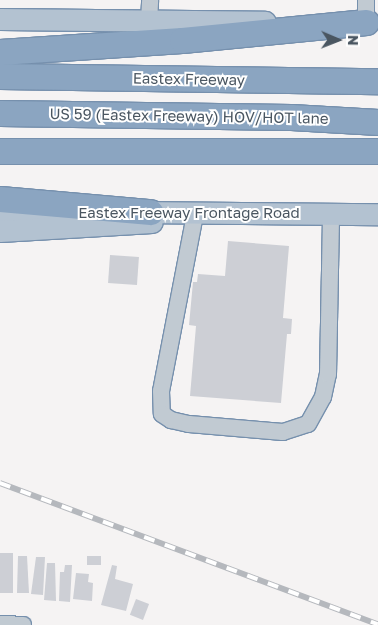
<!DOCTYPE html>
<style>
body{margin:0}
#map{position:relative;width:378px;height:625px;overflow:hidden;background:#f5f3f3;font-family:"Golos Text",sans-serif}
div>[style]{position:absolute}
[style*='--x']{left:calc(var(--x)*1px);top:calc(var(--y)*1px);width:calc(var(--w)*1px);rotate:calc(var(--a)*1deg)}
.building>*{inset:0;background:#cdcfd5;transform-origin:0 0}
.roads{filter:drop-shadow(1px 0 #7690ad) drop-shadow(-1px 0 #7690ad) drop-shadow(0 1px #7690ad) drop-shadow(0 -1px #7690ad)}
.minor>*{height:16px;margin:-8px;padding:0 8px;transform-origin:8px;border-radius:8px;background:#c1cad2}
.major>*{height:21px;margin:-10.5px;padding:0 10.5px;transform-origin:10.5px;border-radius:10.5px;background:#b3c2d1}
.highway>*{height:25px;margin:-12.5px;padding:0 12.5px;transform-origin:12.5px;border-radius:12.5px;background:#8ba5c1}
.rail>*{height:5.5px;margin-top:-2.75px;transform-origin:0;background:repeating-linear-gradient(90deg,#fff 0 11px,#b5b8bd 0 22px);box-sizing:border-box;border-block:1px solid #b5b8bd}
span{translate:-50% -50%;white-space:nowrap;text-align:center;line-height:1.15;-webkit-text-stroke:4px #fff;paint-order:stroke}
.street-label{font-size:15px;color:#4a5661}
.north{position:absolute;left:313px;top:15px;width:50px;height:50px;-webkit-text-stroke:4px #fff;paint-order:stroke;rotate:91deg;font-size:14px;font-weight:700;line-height:20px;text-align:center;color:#4a5661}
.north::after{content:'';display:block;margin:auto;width:18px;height:22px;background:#4a5661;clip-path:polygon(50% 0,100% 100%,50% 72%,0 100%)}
</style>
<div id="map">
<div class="building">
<i style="clip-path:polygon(228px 241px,289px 246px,283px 318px,292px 319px,291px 334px,287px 334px,281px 403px,190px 396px,196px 326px,189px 325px,193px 282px,197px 282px,198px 274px,225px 276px)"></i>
<i style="left:110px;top:255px;width:29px;height:28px;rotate:4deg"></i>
<i style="left:0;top:553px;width:13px;height:40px"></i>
<i style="clip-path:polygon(18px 556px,27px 556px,29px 593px,17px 593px)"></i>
<i style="left:101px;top:556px;width:9px;height:14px;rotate:90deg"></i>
<i style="clip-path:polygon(36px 557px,45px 557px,43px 595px,31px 594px)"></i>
<i style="clip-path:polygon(47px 563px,55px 563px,56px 601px,44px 600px)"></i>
<i style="clip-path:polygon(65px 565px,72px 565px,70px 602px,59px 601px,60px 572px,64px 572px)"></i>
<i style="clip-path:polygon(112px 565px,117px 566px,115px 579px,133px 584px,126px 611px,101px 605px)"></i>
<i style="clip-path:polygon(76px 573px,89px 574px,88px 582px,93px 583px,92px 601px,73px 599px)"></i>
<i style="left:136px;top:599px;width:14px;height:17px;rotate:21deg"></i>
</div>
<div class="roads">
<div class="minor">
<i style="--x:149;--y:22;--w:22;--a:-87"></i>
<i style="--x:366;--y:22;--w:22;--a:-90"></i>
<i style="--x:194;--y:220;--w:174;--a:100.9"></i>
<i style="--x:161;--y:391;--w:23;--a:88"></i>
<i style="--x:162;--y:414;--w:11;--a:34"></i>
<i style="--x:171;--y:420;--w:18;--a:13"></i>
<i style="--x:189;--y:424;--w:94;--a:4.9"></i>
<i style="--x:283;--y:432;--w:26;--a:-18"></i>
<i style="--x:308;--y:424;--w:31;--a:-61"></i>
<i style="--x:323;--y:397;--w:24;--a:-78"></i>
<i style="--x:328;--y:374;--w:162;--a:-88.9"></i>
<i style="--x:0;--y:624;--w:23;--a:2"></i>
</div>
<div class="major">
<i style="--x:0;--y:19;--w:265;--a:0.6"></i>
<i style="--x:133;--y:212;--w:245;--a:0.5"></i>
<i style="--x:0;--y:215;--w:57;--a:-2"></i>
<i style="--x:0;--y:231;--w:152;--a:-3.4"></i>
</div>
<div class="highway">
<i style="--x:0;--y:52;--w:182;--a:-3.8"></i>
<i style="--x:182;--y:40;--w:185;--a:-5.6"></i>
<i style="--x:0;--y:76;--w:378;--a:0.8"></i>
<i style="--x:0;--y:113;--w:291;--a:0.8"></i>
<i style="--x:291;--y:117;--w:87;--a:3.3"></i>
<i style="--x:0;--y:151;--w:378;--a:0"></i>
<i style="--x:0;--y:199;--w:151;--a:5"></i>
</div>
</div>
<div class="rail">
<i style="--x:0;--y:483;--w:403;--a:20.5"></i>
</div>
<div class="street-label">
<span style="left:189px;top:79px;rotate:1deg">Eastex Freeway</span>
<span style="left:189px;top:116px;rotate:1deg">US 59 (Eastex Freeway) HOV/HOT lane</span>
<span style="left:189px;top:213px">Eastex Freeway Frontage Road</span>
</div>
<div class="north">N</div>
</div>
